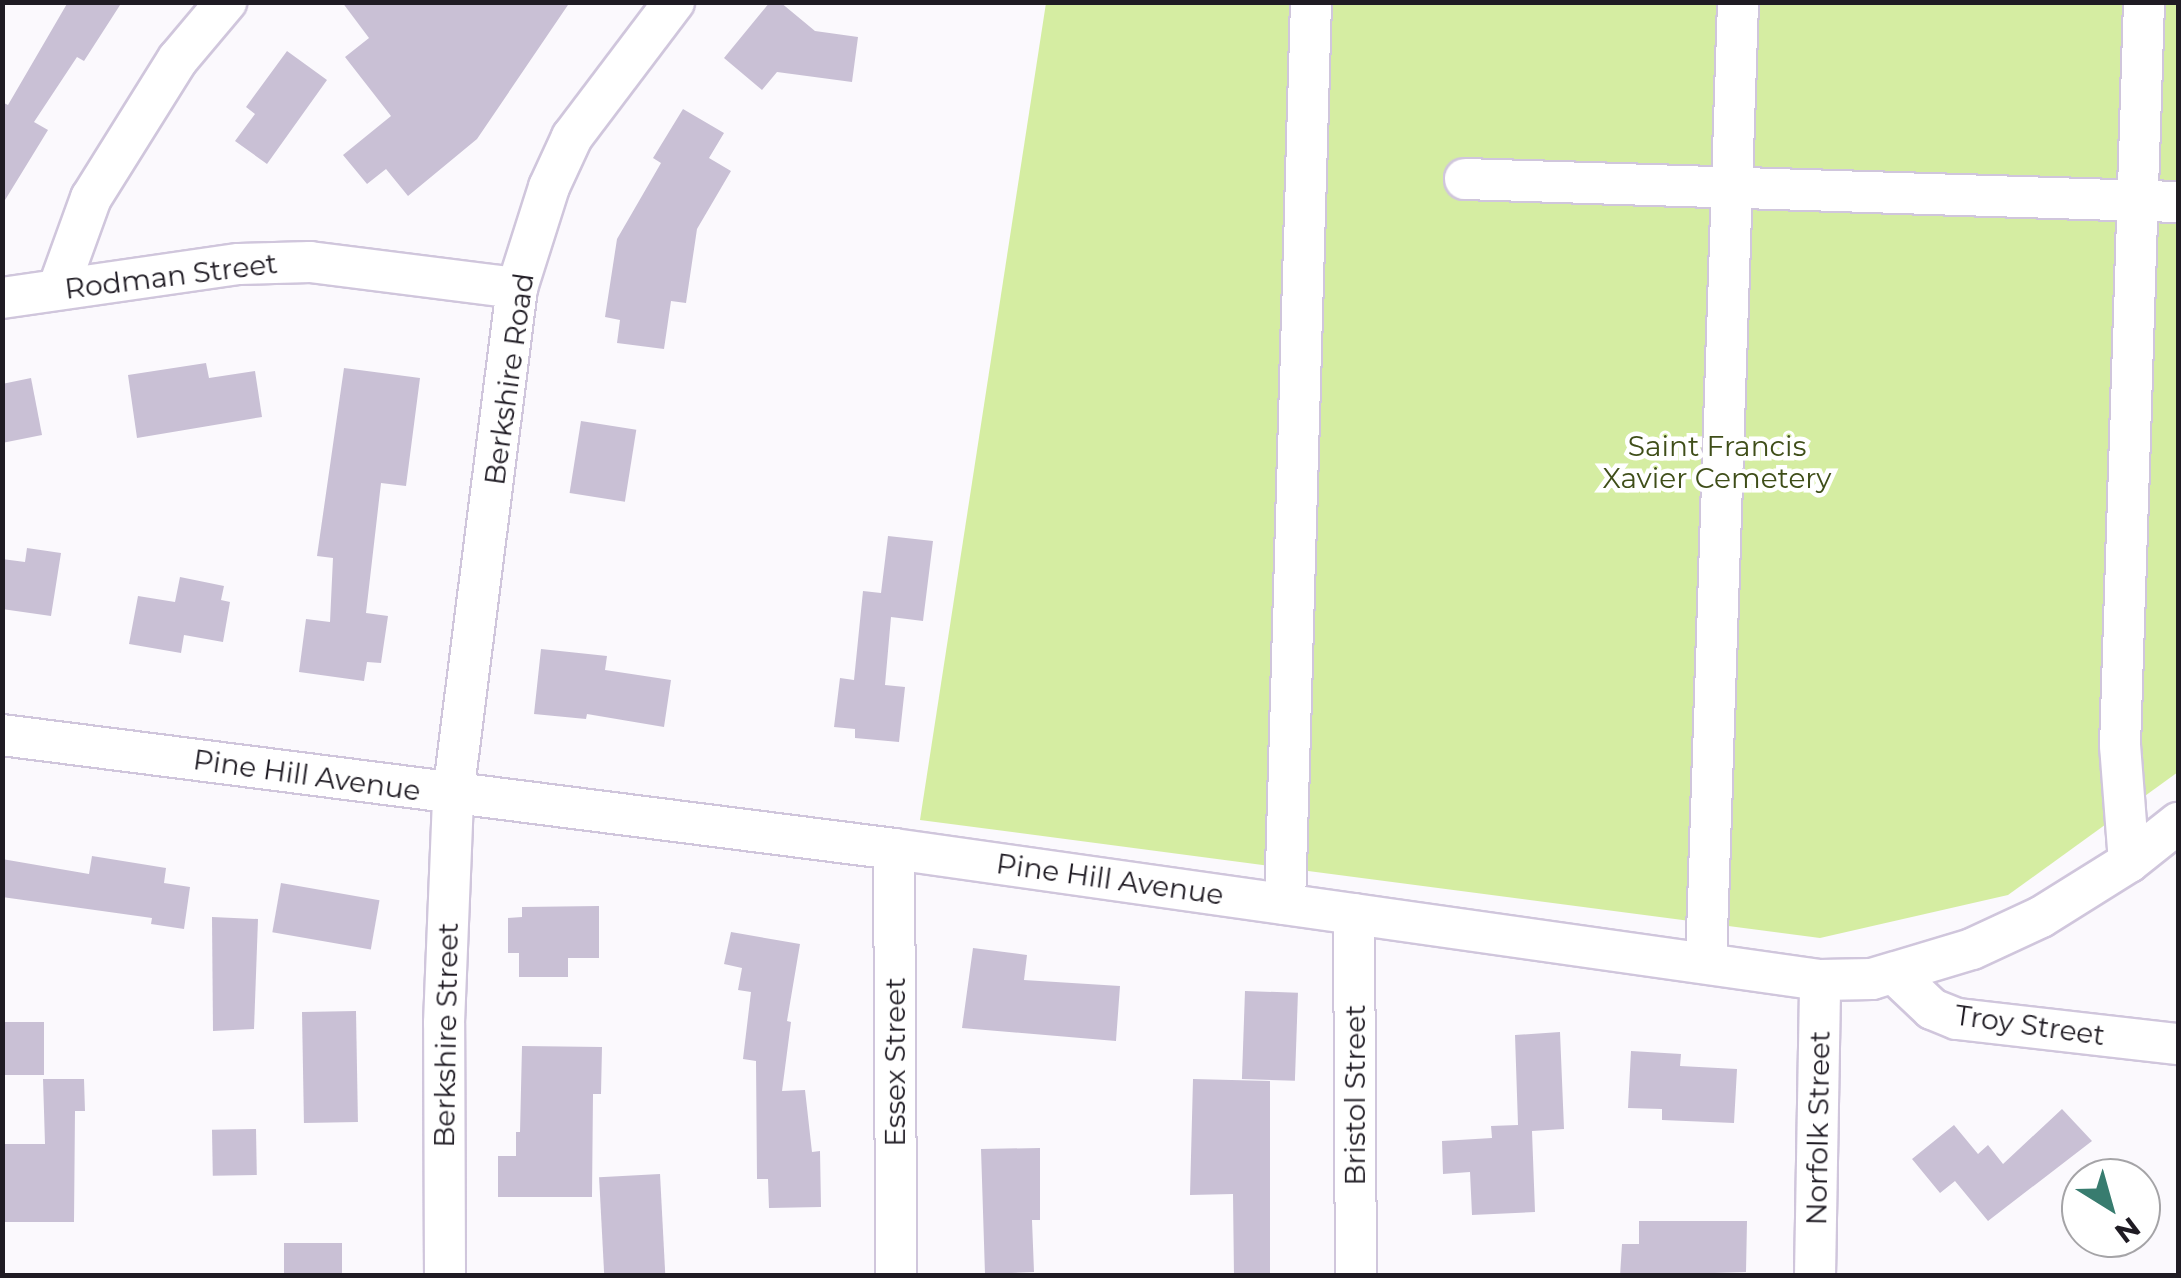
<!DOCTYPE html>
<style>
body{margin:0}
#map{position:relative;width:2181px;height:1278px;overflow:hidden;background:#fbf9fd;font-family:Montserrat,sans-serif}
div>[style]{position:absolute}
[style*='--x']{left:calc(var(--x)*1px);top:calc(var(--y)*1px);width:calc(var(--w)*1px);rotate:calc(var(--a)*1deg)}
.green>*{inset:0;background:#d5eda2}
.building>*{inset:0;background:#c9c0d5;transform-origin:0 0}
.roads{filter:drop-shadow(2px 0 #d0c6dc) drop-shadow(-2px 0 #d0c6dc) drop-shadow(0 2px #d0c6dc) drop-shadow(0 -2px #d0c6dc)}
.minor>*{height:40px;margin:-20px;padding:0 20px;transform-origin:20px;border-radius:20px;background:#fff}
span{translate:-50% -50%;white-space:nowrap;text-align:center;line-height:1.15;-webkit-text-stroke:9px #fff;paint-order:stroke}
.street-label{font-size:28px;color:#1f1b23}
.park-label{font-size:28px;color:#3f4e19}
.frame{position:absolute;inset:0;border:5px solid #1f1b23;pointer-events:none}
.north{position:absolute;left:2061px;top:1158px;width:100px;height:100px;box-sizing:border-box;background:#fff;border:2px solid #a5a4a7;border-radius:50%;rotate:143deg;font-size:28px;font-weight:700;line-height:40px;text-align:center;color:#1f1b23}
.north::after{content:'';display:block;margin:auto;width:35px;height:45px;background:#387c6f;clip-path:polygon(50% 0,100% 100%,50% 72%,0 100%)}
</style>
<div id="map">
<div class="green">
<i style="clip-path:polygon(1046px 3px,2178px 3px,2178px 772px,2008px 895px,1820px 938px,920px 820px)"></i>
</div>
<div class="building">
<i style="clip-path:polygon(68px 2px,122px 2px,84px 61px,77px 57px,34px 122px,48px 130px,2px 205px,2px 102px,8px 105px)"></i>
<i style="clip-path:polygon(342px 2px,570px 2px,477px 139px,408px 196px,386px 169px,367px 184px,343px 155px,391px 116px,345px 57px,369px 38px)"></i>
<i style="clip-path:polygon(770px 2px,780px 2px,815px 31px,858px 37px,852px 82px,777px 72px,762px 90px,724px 58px)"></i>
<i style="clip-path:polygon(287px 51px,327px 80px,267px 164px,235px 141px,255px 114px,246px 107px)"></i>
<i style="clip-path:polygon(683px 109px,724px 133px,709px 158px,731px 171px,697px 229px,686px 303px,671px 301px,664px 349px,617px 343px,620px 320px,605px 317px,617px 239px,661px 163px,653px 158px)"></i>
<i style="clip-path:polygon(206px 363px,209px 378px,255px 371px,262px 417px,137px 438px,128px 375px)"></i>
<i style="clip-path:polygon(344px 368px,420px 378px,406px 486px,381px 483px,366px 613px,388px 616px,381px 663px,367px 662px,364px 681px,299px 672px,306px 619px,330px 622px,333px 558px,317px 556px)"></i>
<i style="clip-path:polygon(31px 378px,42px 435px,2px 443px,2px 384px)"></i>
<i style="left:581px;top:421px;width:56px;height:73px;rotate:9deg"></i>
<i style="clip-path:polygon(888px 536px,933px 541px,923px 621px,891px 617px,885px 685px,905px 687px,899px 742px,855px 738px,855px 729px,834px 727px,840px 678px,854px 680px,863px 591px,881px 593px)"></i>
<i style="clip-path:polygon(27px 548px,61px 553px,51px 616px,2px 609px,2px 559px,25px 562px)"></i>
<i style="clip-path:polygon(180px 577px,224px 586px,221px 600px,230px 602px,223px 642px,184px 635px,181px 653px,129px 644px,138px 596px,175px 602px)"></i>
<i style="clip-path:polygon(541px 649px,607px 656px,605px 670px,671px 680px,664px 727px,587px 714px,586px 719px,534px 714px)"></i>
<i style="clip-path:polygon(92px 856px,166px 868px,164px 883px,190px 887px,184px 929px,151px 924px,152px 918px,2px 897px,2px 859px,89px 874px)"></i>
<i style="left:281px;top:883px;width:100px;height:50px;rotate:10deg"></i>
<i style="clip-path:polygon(599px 906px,599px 958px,568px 958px,568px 977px,519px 977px,519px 953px,508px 953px,508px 918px,522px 917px,522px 907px)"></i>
<i style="clip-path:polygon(212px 917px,258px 919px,254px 1029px,213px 1031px)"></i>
<i style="clip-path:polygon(731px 932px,800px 944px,787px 1021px,791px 1022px,782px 1091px,805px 1090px,812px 1152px,820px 1151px,821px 1207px,769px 1208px,768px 1179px,757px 1179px,756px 1061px,743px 1059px,751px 992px,738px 990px,742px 968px,724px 964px)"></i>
<i style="clip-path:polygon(973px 948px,1027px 955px,1024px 980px,1120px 986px,1116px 1041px,962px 1028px)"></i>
<i style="left:1245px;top:991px;width:53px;height:88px;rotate:2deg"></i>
<i style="left:356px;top:1011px;width:111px;height:54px;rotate:89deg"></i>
<i style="left:2px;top:1022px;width:42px;height:53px"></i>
<i style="clip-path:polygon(1560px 1032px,1564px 1129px,1532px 1131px,1535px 1212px,1472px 1215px,1470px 1172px,1443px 1174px,1442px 1141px,1492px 1138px,1491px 1126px,1518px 1125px,1515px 1035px)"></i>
<i style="clip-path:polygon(522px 1046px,602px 1047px,601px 1094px,593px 1094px,592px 1197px,498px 1197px,498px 1156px,516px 1156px,516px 1132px,520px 1132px)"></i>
<i style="clip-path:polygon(1631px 1051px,1681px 1054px,1680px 1066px,1737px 1069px,1734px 1123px,1662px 1120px,1662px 1109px,1628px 1108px)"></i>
<i style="clip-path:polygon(43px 1079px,84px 1079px,85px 1111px,75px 1111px,74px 1222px,2px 1222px,2px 1144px,45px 1144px)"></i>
<i style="clip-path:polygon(1193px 1079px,1270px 1081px,1270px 1276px,1234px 1276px,1233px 1194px,1190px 1195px)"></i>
<i style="clip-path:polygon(2062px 1109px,2092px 1141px,1988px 1221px,1955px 1181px,1940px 1193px,1912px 1159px,1954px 1125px,1978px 1154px,1988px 1145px,2003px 1164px)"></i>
<i style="left:256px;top:1129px;width:46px;height:44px;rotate:89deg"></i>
<i style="clip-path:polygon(1040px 1148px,1040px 1220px,1032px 1220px,1034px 1272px,985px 1274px,981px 1149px)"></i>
<i style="left:660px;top:1174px;width:102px;height:61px;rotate:87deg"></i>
<i style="clip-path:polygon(1639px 1221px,1747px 1221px,1746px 1272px,1620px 1276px,1622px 1244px,1639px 1244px)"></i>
<i style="left:284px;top:1243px;width:58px;height:33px"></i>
</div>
<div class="roads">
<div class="minor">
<i style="--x:1465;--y:179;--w:713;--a:1.85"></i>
<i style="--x:58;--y:289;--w:97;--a:-70.1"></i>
<i style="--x:91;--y:198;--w:164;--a:-58"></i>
<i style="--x:178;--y:59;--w:75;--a:-49.9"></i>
<i style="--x:2;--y:298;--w:239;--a:-8.2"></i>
<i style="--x:239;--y:264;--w:71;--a:-1.6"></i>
<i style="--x:310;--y:262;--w:209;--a:7.2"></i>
<i style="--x:2;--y:735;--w:899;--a:7.28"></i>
<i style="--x:894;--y:849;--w:935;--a:8.05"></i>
<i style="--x:1820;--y:980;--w:52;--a:-1.1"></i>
<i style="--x:1872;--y:979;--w:104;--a:-16.7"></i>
<i style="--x:1972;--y:949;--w:76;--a:-24.9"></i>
<i style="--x:2041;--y:917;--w:104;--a:-32"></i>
<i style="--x:2129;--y:862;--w:63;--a:-38.5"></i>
<i style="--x:894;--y:849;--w:427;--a:89.7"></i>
<i style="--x:2129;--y:862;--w:116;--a:-94.4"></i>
<i style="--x:2120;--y:746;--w:744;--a:-88.15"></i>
<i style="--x:1285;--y:904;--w:902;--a:-88.35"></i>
<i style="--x:1354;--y:914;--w:362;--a:89.7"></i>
<i style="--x:1706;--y:963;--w:962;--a:-88.09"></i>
<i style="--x:1895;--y:974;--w:51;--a:43.4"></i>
<i style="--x:1932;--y:1009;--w:27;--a:22"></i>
<i style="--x:1957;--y:1019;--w:222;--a:6.5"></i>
<i style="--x:445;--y:1276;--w:253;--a:-90.2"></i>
<i style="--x:444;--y:1023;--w:228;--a:-87.7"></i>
<i style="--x:453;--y:795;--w:511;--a:-82.81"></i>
<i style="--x:517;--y:288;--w:106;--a:-72.4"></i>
<i style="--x:549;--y:187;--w:55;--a:-65.3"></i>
<i style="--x:572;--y:137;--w:169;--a:-52.9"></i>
<i style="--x:1815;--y:1276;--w:296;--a:-89"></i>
</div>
</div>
<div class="street-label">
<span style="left:171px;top:276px;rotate:-7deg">Rodman Street</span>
<span style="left:509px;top:379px;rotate:-82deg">Berkshire Road</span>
<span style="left:307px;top:775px;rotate:8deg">Pine Hill Avenue</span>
<span style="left:1110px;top:879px;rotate:8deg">Pine Hill Avenue</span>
<span style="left:2030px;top:1025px;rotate:8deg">Troy Street</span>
<span style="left:446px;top:1035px;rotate:-89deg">Berkshire Street</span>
<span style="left:895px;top:1062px;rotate:-90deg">Essex Street</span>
<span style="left:1355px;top:1095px;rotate:-90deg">Bristol Street</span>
<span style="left:1818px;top:1128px;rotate:-89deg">Norfolk Street</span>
</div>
<div class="park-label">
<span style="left:1717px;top:462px">Saint Francis<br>Xavier Cemetery</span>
</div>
<div class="frame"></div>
<div class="north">N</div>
</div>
